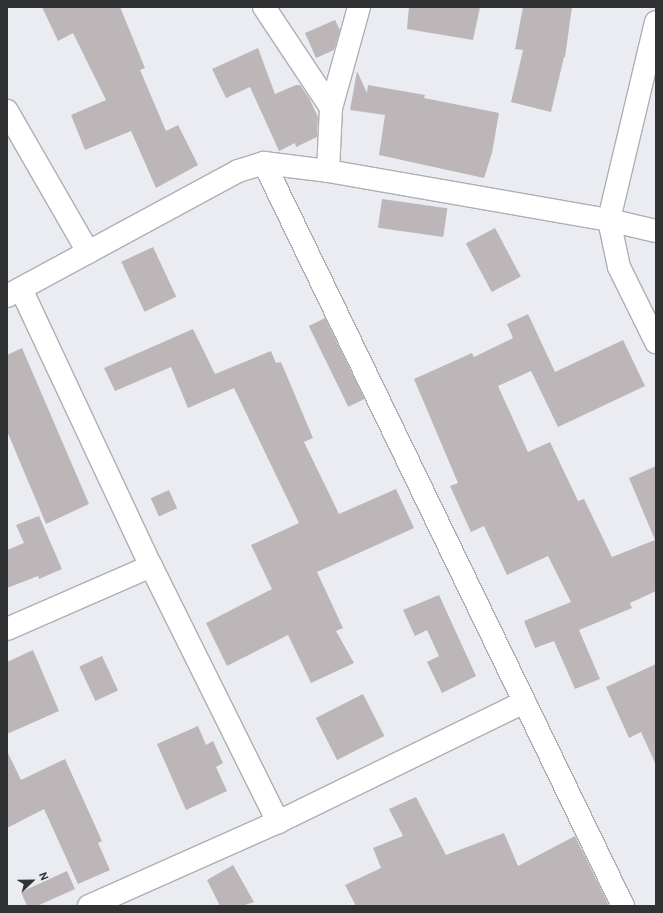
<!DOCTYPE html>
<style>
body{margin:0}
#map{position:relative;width:663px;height:913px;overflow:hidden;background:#eaecf2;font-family:Overpass,sans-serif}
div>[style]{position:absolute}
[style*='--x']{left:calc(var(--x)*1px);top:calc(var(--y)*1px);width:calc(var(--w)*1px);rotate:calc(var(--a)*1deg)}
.building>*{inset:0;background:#bcb6b9;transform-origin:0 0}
.roads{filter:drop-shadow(1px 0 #adafb4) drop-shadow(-1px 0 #adafb4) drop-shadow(0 1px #adafb4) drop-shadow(0 -1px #adafb4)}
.minor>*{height:22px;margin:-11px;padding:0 11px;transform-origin:11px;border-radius:11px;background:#fff}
span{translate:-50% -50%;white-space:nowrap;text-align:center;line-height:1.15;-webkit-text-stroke:3.5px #eaecf2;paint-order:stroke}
.frame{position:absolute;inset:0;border:8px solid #313234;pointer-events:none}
.north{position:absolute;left:12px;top:861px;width:40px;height:40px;-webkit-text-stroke:3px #eaecf2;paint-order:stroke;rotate:68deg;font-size:11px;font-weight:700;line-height:16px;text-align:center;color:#313234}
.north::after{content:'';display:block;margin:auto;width:14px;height:18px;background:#313234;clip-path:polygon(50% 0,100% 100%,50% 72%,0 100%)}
</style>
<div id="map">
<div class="building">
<i style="clip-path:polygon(42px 7px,120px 7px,145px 68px,140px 70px,166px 131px,178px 125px,198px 165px,156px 188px,131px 131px,85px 150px,71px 115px,106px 100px,73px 33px,58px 41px)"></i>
<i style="clip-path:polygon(409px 7px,480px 7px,473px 40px,407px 29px)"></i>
<i style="clip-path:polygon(523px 7px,572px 7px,565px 57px,564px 57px,551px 112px,511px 102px,523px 50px,515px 49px)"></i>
<i style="clip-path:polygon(335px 20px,340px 30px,334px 50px,316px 58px,305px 33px)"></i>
<i style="clip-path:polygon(258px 48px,275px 94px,296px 85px,300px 85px,309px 98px,318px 117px,317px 137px,296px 147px,295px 143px,279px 151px,250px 87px,226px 98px,212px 69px)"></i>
<i style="clip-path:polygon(357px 71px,367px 93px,368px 85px,425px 95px,424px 98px,499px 113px,492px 153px,484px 178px,379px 155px,385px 115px,350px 110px)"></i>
<i style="left:382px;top:199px;width:66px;height:29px;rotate:8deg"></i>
<i style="left:495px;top:228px;width:55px;height:33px;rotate:62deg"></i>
<i style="left:153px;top:247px;width:55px;height:35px;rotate:65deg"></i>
<i style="clip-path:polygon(528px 314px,555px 372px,623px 340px,645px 386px,558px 427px,531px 371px,498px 386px,528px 452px,550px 442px,578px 501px,584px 499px,612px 557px,655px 540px,629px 478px,656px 466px,656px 591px,630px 603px,632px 608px,579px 630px,600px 679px,575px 689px,554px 641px,535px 648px,524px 621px,571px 602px,548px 556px,507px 575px,484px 526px,471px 532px,450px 486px,458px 483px,414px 379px,472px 353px,474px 357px,513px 338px,507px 324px)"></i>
<i style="left:325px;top:318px;width:90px;height:18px;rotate:64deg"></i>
<i style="clip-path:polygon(193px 329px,215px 374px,271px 351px,276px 363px,281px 362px,313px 438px,304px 442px,339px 514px,396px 489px,414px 528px,317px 572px,343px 628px,336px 631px,354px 663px,311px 683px,288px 635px,227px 666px,206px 623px,272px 589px,251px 545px,299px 523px,234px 388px,188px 408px,171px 367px,115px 391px,104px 368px)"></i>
<i style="clip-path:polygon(22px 348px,89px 504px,46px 524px,7px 431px,7px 355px)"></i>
<i style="left:169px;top:490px;width:20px;height:20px;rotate:66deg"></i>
<i style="clip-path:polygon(39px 516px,62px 569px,39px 579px,38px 576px,7px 588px,7px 550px,24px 543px,16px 525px)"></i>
<i style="clip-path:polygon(439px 595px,476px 676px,442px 693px,427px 662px,439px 656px,427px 630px,415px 636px,403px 610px)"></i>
<i style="clip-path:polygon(33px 650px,59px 711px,7px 734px,7px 662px)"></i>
<i style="left:102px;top:656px;width:38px;height:25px;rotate:65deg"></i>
<i style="clip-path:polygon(656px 664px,656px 765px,641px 732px,629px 738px,606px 687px)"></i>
<i style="left:363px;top:694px;width:47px;height:53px;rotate:63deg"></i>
<i style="clip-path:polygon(198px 726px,206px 745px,213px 741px,223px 763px,216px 767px,227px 791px,186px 810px,157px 744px)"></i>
<i style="clip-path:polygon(7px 751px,21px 780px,65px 759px,102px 841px,98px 843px,110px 870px,78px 884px,44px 809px,7px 828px)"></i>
<i style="clip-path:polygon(416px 797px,446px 855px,504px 833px,518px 866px,575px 836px,609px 906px,356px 906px,345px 885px,381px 868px,373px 848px,403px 836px,389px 809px)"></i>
<i style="clip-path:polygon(233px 865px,254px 902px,242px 906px,220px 906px,207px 880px)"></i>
<i style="clip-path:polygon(67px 871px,75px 889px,37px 906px,27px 906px,21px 892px)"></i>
</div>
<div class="roads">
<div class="minor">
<i style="--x:264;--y:7;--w:121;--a:56.4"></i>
<i style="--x:331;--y:108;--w:63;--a:92.7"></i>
<i style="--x:656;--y:22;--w:204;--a:103.4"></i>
<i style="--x:609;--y:220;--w:48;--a:78"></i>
<i style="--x:619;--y:267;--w:84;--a:63.7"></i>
<i style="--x:331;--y:108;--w:105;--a:-74.5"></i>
<i style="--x:7;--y:111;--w:163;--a:60.1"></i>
<i style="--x:264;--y:163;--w:825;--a:64.21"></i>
<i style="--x:21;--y:289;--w:306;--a:64.9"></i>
<i style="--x:151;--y:566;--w:286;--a:63.6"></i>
<i style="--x:7;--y:296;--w:263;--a:-28.4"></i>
<i style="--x:238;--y:171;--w:27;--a:-17"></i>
<i style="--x:264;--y:163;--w:64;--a:7.1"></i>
<i style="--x:328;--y:171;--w:285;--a:9.9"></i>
<i style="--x:609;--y:220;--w:48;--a:13.2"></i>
<i style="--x:7;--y:629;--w:157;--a:-23.6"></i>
<i style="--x:89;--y:906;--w:207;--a:-24"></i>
<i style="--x:278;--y:822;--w:274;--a:-26"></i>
</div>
</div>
<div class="frame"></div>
<div class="north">N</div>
</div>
